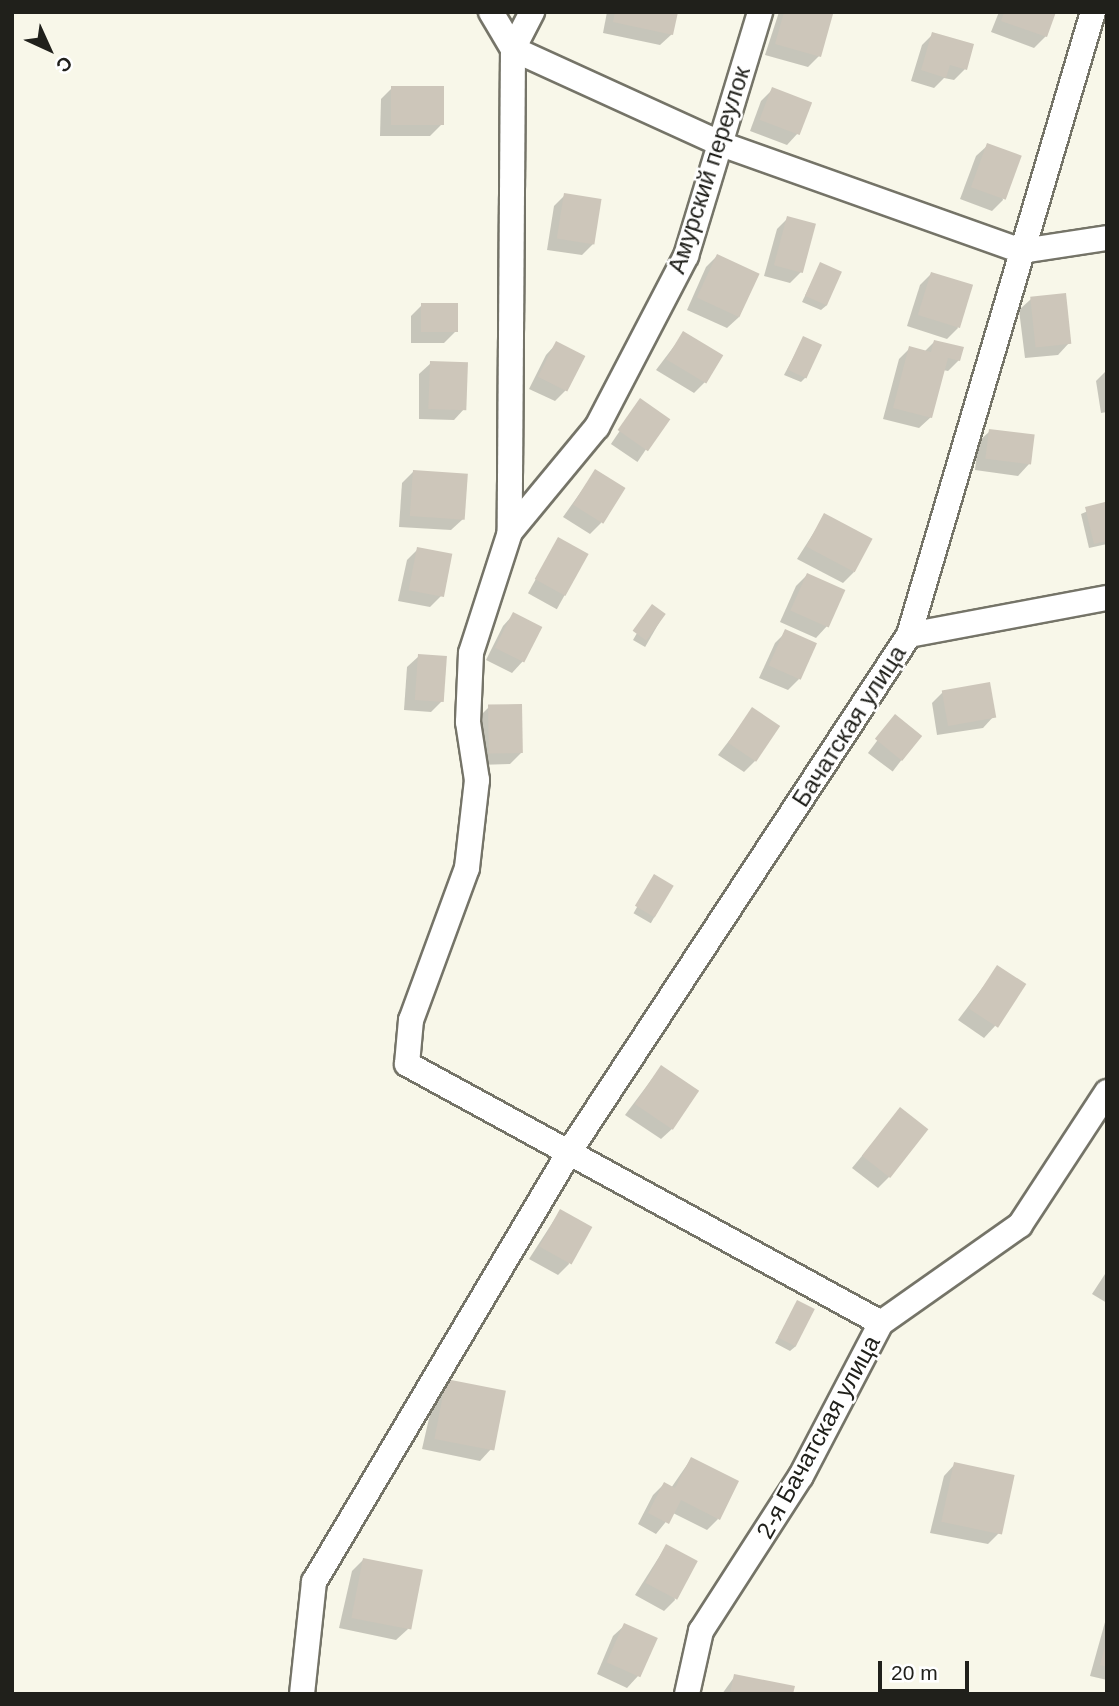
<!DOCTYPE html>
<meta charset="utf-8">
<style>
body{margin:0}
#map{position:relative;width:1119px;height:1706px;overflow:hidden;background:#f8f7e9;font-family:Arial,sans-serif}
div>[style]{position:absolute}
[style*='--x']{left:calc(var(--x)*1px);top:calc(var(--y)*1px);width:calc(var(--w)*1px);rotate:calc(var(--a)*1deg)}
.shadow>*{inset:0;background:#0003;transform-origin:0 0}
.building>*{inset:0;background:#cdc6ba;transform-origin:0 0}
.roads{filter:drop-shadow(2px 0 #757468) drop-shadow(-2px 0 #757468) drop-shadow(0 2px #757468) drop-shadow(0 -2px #757468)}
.street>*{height:24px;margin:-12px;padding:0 12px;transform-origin:12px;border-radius:12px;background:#fff}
span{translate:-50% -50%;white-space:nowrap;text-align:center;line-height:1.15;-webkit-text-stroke:5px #fff;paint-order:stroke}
.street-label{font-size:24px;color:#20201b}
.frame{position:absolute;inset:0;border:14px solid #20201b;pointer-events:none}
.north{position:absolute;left:14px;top:14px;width:70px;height:70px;-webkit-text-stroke:5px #fff;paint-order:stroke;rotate:135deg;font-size:19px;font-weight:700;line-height:28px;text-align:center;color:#20201b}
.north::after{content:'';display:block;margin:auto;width:24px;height:32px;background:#20201b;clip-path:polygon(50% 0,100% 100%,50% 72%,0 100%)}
.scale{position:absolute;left:878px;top:1661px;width:91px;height:32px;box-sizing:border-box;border:4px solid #20201b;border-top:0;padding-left:9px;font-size:21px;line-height:24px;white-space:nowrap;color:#20201b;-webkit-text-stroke:5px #fff;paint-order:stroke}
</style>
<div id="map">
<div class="shadow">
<i style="clip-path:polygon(607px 12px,677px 12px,672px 34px,660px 45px,603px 33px)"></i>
<i style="clip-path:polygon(779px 12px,831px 16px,819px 56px,808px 67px,765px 55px)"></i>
<i style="clip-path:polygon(1054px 12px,1046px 36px,1034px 48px,991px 32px,999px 12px)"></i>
<i style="clip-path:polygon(933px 34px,965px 69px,954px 80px,944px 78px,934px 88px,911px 81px,922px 45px)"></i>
<i style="clip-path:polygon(392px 88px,441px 125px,430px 136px,380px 136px,381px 99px)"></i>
<i style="clip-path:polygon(773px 89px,798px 133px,787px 145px,750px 131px,761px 101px)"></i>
<i style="clip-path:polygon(988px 145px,1003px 200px,992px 211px,960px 199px,976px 156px)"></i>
<i style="clip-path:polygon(565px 195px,593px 244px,582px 255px,547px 250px,554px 206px)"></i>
<i style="clip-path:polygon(788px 218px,814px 225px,801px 272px,790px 283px,764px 276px,777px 229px)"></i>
<i style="clip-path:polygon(717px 256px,739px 317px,727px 328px,687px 310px,706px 267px)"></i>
<i style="clip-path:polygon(820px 265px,827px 305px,821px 310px,802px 302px)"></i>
<i style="clip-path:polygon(931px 274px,958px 328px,947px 339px,907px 326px,920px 285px)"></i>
<i style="clip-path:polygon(1031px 299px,1069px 343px,1058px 355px,1025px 358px,1019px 310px)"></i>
<i style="clip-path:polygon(422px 305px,455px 332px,444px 343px,411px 343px,411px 316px)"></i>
<i style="clip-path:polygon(684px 333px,705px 382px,694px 393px,656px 370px)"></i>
<i style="clip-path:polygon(803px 339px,806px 377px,801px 382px,784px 375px)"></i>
<i style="clip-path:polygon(935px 341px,959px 360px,948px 371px,943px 370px,931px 417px,919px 428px,883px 419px,899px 359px,910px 348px,924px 352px)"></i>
<i style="clip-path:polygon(557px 343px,583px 356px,566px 390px,555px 401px,529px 389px,546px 355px)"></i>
<i style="clip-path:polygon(431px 363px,465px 408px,454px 420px,419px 419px,419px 374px)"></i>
<i style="clip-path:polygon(1107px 370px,1107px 412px,1101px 413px,1096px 381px)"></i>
<i style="left:640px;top:401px;width:32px;height:52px;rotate:34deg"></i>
<i style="clip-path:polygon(990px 431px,1029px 464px,1018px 476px,975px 470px,978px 442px)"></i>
<i style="clip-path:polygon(414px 471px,463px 519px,451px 530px,399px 527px,402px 483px)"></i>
<i style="clip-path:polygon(595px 472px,601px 523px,590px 534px,563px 517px)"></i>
<i style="clip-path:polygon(1104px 504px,1107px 544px,1089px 548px,1081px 514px)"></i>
<i style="clip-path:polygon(825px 515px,854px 572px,843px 583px,797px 559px)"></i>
<i style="left:558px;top:539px;width:33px;height:62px;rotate:29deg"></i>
<i style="clip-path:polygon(418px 549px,441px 596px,430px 607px,398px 601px,407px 560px)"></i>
<i style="clip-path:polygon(807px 575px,843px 591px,827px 626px,816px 638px,780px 622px,796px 586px)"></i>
<i style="left:652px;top:607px;width:14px;height:38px;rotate:30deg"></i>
<i style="clip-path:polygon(514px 614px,523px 661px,512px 673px,486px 660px,503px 626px)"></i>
<i style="clip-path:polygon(786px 632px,799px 679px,788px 690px,759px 678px,775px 643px)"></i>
<i style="clip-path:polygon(419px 656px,442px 701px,431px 712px,404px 710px,407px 667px)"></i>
<i style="clip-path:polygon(943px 692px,994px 716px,983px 728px,937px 735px,932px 703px)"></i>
<i style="clip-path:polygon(489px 707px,521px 753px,510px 764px,478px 765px,478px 718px)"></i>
<i style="clip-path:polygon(753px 710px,755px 761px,744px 772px,718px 755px)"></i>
<i style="left:895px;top:717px;width:31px;height:45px;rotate:37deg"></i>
<i style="left:655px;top:876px;width:20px;height:43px;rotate:30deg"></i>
<i style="clip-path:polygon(998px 967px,995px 1026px,984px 1038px,958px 1020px)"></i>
<i style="clip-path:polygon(661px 1067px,673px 1128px,661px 1139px,625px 1115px)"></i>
<i style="clip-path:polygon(900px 1110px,889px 1177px,878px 1188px,852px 1168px)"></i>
<i style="clip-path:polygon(560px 1211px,569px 1264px,558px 1275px,529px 1259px)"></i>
<i style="clip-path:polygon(1107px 1271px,1107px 1303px,1092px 1294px)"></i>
<i style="clip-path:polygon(798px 1302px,796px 1346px,790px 1351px,775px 1343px)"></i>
<i style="clip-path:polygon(447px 1381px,491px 1449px,480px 1461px,422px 1449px,435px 1392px)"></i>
<i style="clip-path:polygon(691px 1459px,718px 1519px,707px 1530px,673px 1513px,656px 1534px,638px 1524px,653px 1495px,664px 1484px,671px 1488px)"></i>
<i style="clip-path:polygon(955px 1464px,999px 1533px,988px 1544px,930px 1533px,944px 1476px)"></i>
<i style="clip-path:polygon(666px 1546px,675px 1600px,664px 1611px,635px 1595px)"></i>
<i style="clip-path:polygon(363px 1560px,408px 1629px,396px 1640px,339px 1628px,352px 1571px)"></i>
<i style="clip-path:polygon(1107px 1615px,1107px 1680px,1090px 1676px)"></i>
<i style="clip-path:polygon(625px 1625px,655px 1639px,638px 1676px,627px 1688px,597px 1674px,613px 1636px)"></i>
<i style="clip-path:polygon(735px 1676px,791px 1694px,722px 1694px)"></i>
</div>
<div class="building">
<i style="clip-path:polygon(615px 12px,678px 12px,673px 35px,613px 22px)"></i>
<i style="clip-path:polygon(784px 12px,833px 14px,821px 57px,775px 44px)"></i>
<i style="clip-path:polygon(1004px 12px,1056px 12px,1047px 37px,1001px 21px)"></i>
<i style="clip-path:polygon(932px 32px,974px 44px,967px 70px,950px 65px,946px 78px,921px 70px)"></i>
<i style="left:391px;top:86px;width:53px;height:39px"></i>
<i style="left:772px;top:87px;width:43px;height:35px;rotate:21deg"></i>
<i style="left:987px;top:143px;width:37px;height:47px;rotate:20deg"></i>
<i style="left:564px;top:193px;width:38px;height:46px;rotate:9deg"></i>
<i style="left:787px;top:216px;width:30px;height:51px;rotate:15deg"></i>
<i style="left:717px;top:254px;width:47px;height:48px;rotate:25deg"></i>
<i style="left:820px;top:262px;width:24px;height:37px;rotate:24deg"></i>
<i style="left:931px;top:272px;width:44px;height:45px;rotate:17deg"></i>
<i style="left:1066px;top:293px;width:51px;height:36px;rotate:84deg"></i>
<i style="left:421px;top:303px;width:37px;height:29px"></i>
<i style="left:683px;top:331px;width:47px;height:33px;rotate:31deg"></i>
<i style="left:803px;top:336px;width:21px;height:37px;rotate:25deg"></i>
<i style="clip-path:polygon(934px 340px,964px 347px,960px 361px,948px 358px,932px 418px,893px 408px,909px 346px,931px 352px)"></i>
<i style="left:556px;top:341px;width:33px;height:40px;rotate:27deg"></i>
<i style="left:430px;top:361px;width:38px;height:48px;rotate:2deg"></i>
<i style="left:640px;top:398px;width:37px;height:39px;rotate:35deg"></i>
<i style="left:989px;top:429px;width:46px;height:30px;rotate:7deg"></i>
<i style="left:595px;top:469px;width:36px;height:42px;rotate:32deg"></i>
<i style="left:413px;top:470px;width:55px;height:46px;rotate:4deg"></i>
<i style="clip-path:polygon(1105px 502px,1107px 541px,1094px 544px,1085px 507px)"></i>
<i style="left:824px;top:513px;width:55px;height:38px;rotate:28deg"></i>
<i style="left:558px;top:537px;width:35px;height:48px;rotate:29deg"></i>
<i style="left:417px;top:547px;width:36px;height:44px;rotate:11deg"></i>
<i style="left:807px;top:573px;width:42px;height:41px;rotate:24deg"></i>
<i style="left:652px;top:604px;width:17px;height:33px;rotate:36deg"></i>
<i style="left:513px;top:612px;width:33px;height:40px;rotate:27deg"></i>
<i style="left:785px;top:629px;width:35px;height:40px;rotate:24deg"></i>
<i style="left:418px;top:654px;width:29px;height:46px;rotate:4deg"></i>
<i style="left:990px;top:682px;width:36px;height:49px;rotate:80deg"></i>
<i style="left:522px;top:704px;width:49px;height:34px;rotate:89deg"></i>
<i style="left:752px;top:707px;width:34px;height:43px;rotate:34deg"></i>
<i style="left:895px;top:714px;width:35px;height:32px;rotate:39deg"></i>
<i style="left:654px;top:874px;width:23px;height:37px;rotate:31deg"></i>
<i style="left:997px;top:965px;width:35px;height:52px;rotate:33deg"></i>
<i style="left:661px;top:1065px;width:46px;height:47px;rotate:34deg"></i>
<i style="left:900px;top:1107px;width:36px;height:62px;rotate:38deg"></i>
<i style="left:560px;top:1209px;width:37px;height:43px;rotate:29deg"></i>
<i style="left:797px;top:1300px;width:20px;height:42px;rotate:27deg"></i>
<i style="left:446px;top:1379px;width:61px;height:61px;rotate:11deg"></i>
<i style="clip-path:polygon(691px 1457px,739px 1481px,720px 1520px,681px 1500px,669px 1524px,648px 1513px,664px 1482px,675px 1488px)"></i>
<i style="left:954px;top:1462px;width:62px;height:61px;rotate:12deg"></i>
<i style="left:666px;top:1544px;width:36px;height:44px;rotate:28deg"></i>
<i style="left:363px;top:1558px;width:61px;height:61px;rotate:11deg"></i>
<i style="left:624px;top:1623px;width:37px;height:43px;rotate:24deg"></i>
<i style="clip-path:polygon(1106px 1642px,1107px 1642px,1107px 1667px,1100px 1665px)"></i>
<i style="clip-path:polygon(734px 1674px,795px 1686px,793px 1694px,730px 1694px)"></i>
</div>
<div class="roads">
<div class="street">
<i style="--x:491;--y:12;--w:43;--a:59.3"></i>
<i style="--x:513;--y:49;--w:483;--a:90.4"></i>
<i style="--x:510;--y:532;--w:127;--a:107.9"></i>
<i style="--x:471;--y:653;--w:69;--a:92.5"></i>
<i style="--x:468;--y:722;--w:59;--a:81.2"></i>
<i style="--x:477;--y:780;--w:89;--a:96.5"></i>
<i style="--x:467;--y:868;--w:162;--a:110.2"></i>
<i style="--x:411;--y:1020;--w:44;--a:95.2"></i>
<i style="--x:407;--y:1064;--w:540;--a:28.65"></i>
<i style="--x:513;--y:49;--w:229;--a:24.5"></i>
<i style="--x:721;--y:144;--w:319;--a:19.6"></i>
<i style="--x:1022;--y:251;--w:86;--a:-8.7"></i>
<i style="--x:513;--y:49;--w:42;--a:-62.8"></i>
<i style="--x:510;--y:532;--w:136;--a:-50.4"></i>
<i style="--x:597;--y:427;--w:193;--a:-62.5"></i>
<i style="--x:686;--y:256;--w:255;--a:-73.1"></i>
<i style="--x:909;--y:635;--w:201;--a:-10.6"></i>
<i style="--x:302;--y:1694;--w:113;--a:-83.9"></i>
<i style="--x:314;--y:1582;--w:500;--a:-59.3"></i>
<i style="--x:569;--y:1152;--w:619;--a:-56.67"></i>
<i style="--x:909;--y:635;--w:650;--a:-73.55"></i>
<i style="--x:687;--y:1694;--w:65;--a:-77.5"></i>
<i style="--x:701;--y:1631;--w:184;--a:-57.2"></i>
<i style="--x:801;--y:1476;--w:173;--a:-62.4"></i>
<i style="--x:881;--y:1323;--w:170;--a:-35.2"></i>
<i style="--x:1020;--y:1225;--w:159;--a:-56.8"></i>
</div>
</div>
<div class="street-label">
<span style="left:709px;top:170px;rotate:-72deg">Амурский переулок</span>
<span style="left:849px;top:726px;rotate:-57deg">Бачатская улица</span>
<span style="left:818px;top:1437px;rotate:-61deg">2-я Бачатская улица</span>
</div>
<div class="frame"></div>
<div class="north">С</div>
<div class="scale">20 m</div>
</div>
